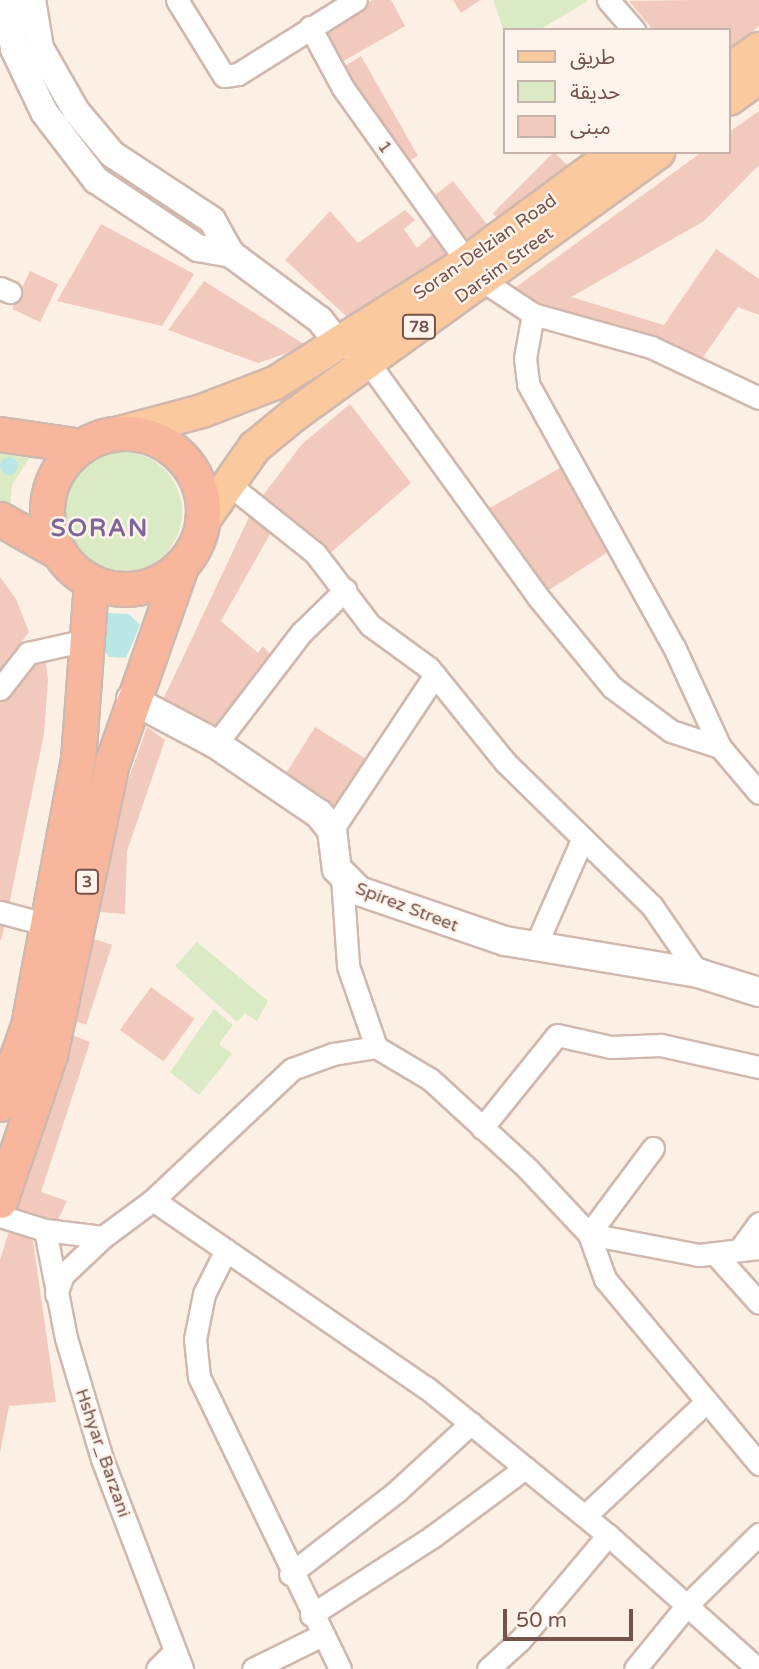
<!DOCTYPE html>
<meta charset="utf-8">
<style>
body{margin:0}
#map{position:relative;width:759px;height:1669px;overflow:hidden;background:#fcf0e5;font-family:"Varela Round","Noto Sans Arabic",sans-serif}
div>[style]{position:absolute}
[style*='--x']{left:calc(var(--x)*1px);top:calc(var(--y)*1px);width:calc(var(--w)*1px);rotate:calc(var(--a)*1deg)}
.green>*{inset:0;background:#daeac4}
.round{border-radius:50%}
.water>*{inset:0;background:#bae6e5}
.building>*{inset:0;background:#f2c9bd;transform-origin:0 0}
.roads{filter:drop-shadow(2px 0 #d0b8ae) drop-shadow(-2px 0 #d0b8ae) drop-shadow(0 2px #d0b8ae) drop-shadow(0 -2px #d0b8ae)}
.minor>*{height:21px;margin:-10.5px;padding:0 10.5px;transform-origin:10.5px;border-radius:10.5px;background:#fff}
.tertiary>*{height:26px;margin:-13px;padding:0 13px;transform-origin:13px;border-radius:13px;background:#fff}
.secondary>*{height:28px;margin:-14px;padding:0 14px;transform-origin:14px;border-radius:14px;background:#fff}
.primary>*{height:32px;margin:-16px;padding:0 16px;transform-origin:16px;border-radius:16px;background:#fac99e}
.trunk>*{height:33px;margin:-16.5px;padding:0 16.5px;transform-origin:16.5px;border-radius:16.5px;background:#f8b79d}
.trunk>.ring{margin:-16.5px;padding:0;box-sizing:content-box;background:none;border:33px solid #f8b79d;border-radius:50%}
span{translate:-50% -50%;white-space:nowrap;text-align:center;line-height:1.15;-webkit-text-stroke:5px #fff4ec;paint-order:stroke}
.shield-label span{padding:2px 5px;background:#fff4ec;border:2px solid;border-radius:5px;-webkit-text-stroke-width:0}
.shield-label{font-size:16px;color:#75524a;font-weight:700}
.street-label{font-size:18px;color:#75524a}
.district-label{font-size:24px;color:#7f6699;font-weight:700;letter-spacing:2px}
.legend{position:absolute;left:503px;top:28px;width:228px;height:126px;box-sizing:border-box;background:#fff4ec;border:2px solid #c8b3ab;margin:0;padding:9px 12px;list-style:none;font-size:21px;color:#75524a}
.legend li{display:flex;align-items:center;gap:14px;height:35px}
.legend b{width:35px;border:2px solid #c8b3ab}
.scale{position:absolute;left:503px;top:1609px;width:130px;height:32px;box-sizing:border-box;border:4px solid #75524a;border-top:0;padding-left:9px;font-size:21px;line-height:24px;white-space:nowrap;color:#75524a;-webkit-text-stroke:5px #fff4ec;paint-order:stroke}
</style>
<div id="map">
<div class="green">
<i style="clip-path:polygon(493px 0,586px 0,588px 1px,539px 30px,505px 30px,505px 34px)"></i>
<i style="clip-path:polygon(0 450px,32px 454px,12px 485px,10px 509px,0 509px)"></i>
<i class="round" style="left:62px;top:452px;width:120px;height:120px"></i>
<i style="clip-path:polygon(197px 942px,268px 1001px,257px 1021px,245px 1013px,237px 1022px,175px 966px)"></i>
<i style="clip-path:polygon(214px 1009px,233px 1025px,219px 1044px,232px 1054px,199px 1095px,170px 1072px)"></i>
</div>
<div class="water">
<i class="round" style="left:0;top:457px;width:18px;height:18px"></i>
<i style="clip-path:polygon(107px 613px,129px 614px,140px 625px,126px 658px,109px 657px,103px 650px)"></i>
</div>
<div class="building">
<i style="clip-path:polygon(373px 0,391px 0,405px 26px,340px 63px,320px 27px)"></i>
<i style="clip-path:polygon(453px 0,480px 0,461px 13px)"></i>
<i style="clip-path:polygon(696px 0,759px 0,759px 26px,729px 53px,729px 30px,653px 30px,629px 1px)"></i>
<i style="clip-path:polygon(361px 56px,418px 156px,402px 164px,343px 67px)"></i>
<i style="clip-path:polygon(759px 111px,759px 165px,704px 221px,571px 297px,664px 325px,716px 249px,759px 279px,759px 315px,738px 307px,699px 363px,524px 305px,512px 290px,702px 152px,729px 152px,729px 132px)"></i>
<i style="left:554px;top:152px;width:23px;height:87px;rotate:45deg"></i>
<i style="left:453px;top:181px;width:61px;height:32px;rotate:52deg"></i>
<i style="clip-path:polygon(405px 210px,415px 220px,404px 229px,417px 248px,435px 232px,449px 253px,344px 337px,336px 326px,346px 316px,285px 260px,330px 211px,358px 243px)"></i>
<i style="clip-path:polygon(101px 224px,194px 274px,162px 326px,57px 301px)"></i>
<i style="left:30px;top:271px;width:31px;height:42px;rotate:25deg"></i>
<i style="clip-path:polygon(204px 281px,307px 346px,258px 363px,168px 330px)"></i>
<i style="clip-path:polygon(350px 404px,411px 483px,328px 555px,261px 498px,302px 444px)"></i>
<i style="clip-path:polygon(572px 461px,619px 545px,538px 597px,477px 515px)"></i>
<i style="clip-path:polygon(250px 515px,273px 529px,221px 621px,258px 653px,263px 646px,272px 656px,214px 734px,161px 704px)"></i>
<i style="clip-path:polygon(0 577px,16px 599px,29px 632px,0 671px)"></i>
<i style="clip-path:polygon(45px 656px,48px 680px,44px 734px,9px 905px,0 901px,0 697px,28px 661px)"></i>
<i style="clip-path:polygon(147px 727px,165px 740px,127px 851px,125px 914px,100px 912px,106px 843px)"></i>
<i style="left:315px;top:727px;width:62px;height:57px;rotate:32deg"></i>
<i style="clip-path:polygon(0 922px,5px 924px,1px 940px,0 940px)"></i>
<i style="left:94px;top:939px;width:19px;height:84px;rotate:18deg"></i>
<i style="left:151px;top:987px;width:54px;height:53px;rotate:36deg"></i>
<i style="clip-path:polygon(67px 1033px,90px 1042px,41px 1192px,67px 1201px,55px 1226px,14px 1208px)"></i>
<i style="clip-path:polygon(11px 1225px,24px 1229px,33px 1241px,56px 1402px,9px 1406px,0 1453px,0 1260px)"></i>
</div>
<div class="roads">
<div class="minor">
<i style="--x:177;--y:0;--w:89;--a:58.3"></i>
<i style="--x:224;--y:76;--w:14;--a:-8"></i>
<i style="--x:238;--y:74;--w:139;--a:-32.1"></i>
<i style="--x:608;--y:0;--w:40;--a:49"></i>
<i style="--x:310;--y:27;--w:69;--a:61.6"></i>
<i style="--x:343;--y:88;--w:214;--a:54.5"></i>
<i style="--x:483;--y:281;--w:60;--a:33.4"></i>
<i style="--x:533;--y:314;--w:123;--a:15.6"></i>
<i style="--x:651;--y:347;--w:119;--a:25.3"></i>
<i style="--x:0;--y:288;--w:11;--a:22"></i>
<i style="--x:533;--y:314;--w:45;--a:100.3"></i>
<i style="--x:525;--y:358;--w:26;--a:83"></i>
<i style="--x:528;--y:384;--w:301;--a:61"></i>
<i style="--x:674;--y:647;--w:110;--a:65.3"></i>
<i style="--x:720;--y:747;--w:60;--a:49.7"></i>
<i style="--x:368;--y:362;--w:290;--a:54.1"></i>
<i style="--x:538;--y:597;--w:117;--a:50.6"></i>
<i style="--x:612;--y:687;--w:74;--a:36.7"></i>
<i style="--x:671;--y:731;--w:52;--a:18.1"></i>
<i style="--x:226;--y:482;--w:114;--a:38.6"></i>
<i style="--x:315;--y:553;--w:91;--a:52.6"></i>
<i style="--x:370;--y:625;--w:73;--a:36.1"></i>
<i style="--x:429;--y:668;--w:121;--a:51"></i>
<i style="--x:505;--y:762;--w:206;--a:44.4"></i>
<i style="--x:652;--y:906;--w:81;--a:55.5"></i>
<i style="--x:0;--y:689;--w:46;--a:-52.1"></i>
<i style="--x:28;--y:653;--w:60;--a:-12.4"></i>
<i style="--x:216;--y:744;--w:140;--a:-52.6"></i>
<i style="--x:301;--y:633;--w:62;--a:-44.3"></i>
<i style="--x:332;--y:830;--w:186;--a:-56.4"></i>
<i style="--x:342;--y:877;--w:89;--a:86.1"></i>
<i style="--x:348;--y:966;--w:86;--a:70.9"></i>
<i style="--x:376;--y:1047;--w:63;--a:30.7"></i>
<i style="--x:430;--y:1079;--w:132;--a:42.5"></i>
<i style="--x:527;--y:1168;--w:91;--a:46.8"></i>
<i style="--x:589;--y:1234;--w:48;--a:70.4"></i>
<i style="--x:605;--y:1279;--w:241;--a:50.2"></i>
<i style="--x:0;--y:912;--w:51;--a:14.9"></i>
<i style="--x:534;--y:949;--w:121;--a:-66.2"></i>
<i style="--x:482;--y:1128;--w:119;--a:-51.1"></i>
<i style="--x:557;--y:1035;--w:55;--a:12.5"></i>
<i style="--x:611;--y:1047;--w:50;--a:-2.3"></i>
<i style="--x:661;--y:1045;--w:100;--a:12.7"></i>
<i style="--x:653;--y:1148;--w:107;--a:126.7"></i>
<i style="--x:589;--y:1234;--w:112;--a:10.8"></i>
<i style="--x:699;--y:1255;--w:60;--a:-6.7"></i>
<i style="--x:153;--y:1200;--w:332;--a:34.5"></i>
<i style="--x:427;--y:1388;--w:233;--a:39.1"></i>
<i style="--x:608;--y:1535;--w:201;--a:41.8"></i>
<i style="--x:0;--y:1216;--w:47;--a:17.3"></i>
<i style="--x:45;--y:1230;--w:58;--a:6.9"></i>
<i style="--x:103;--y:1237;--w:62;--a:-36.5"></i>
<i style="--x:153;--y:1200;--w:191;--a:-43.3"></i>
<i style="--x:292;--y:1069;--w:44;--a:-20.1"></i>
<i style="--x:333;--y:1054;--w:44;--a:-9.2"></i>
<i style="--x:45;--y:1230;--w:110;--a:79"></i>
<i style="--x:66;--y:1338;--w:126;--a:73.4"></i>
<i style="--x:102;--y:1459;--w:225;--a:69.1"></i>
<i style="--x:740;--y:1249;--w:32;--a:-54"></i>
<i style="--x:226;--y:1250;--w:49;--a:116.6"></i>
<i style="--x:204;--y:1294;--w:46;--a:101.3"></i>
<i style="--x:195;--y:1339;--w:38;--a:84"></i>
<i style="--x:199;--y:1377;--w:324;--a:64.2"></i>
<i style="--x:716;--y:1255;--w:64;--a:48.1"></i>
<i style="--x:56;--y:1294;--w:20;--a:-70"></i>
<i style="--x:63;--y:1275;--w:55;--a:-43.5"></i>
<i style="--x:585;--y:1516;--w:166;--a:-43.3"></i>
<i style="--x:290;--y:1574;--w:134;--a:-37.7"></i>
<i style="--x:396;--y:1492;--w:102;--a:-42.6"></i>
<i style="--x:311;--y:1615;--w:144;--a:-32.8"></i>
<i style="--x:432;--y:1537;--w:116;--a:-36.6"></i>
<i style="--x:157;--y:1669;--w:25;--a:-45"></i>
<i style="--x:253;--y:1669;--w:77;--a:-26.2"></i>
<i style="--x:488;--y:1669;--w:43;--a:-42.2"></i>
<i style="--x:520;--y:1640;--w:137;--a:-50"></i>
<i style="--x:635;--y:1669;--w:84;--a:-50.8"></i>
<i style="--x:688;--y:1604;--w:100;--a:-44.6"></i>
</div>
<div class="tertiary">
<i style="--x:7;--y:0;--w:49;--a:81.9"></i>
<i style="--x:14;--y:49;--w:70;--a:64.5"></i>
<i style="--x:44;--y:112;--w:86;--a:52.6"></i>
<i style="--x:96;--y:180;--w:123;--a:33.7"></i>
<i style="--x:198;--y:248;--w:34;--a:10"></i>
<i style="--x:231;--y:254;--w:111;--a:36.6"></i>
<i style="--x:320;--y:320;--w:33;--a:52"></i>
<i style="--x:32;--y:0;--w:49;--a:80.5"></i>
<i style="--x:40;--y:48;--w:73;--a:60.3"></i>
<i style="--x:76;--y:111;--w:56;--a:50.1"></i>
<i style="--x:112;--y:154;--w:120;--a:33.4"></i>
<i style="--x:212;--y:220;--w:39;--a:61"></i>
</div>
<div class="secondary">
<i style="--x:131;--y:699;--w:96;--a:27.9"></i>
<i style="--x:216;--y:744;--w:125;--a:34.2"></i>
<i style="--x:319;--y:814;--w:21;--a:51"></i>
<i style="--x:332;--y:830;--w:39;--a:83"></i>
<i style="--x:337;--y:869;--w:31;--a:45"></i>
<i style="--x:359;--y:891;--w:154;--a:18.9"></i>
<i style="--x:505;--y:941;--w:196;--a:9.4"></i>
<i style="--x:698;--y:973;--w:64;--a:17.3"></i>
</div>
<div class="primary">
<i style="--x:729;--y:70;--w:37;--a:-35"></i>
<i style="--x:729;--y:99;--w:37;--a:-36"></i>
<i style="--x:120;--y:433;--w:85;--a:-15"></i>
<i style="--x:202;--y:411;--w:78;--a:-21"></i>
<i style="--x:275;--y:383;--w:227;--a:-32.2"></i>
<i style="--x:467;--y:262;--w:185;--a:-36.4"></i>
<i style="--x:202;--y:522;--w:92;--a:-54.8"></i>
<i style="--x:255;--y:447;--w:50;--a:-39.4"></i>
<i style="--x:294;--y:415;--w:449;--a:-35.8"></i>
</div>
<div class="trunk">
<i class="ring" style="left:47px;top:433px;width:123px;height:123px"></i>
<i style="--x:0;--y:434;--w:82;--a:8.4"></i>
<i style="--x:0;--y:519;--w:69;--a:29.5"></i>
<i style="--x:0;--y:1104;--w:83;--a:-70.3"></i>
<i style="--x:28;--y:1026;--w:271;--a:-79.4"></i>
<i style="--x:78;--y:760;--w:179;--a:-85.8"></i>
<i style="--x:0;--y:1201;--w:155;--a:-71.2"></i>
<i style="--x:50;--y:1054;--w:298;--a:-78"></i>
<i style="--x:112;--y:763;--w:209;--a:-70.7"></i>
</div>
</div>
<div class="shield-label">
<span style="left:419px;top:327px">78</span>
<span style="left:87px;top:882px">3</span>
</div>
<div class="street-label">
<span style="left:385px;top:147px;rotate:55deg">1</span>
<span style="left:485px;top:247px;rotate:-35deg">Soran-Delzian Road</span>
<span style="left:504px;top:265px;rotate:-36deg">Darsim Street</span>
<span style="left:407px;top:907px;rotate:21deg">Spirez Street</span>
<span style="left:103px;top:1453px;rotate:71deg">Hshyar_Barzani</span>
</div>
<div class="district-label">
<span style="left:100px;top:529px">SORAN</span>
</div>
<ul class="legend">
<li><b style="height:9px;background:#fac99e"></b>طريق</li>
<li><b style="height:19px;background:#daeac4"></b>حديقة</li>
<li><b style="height:19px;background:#f2c9bd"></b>مبنى</li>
</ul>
<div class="scale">50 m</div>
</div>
